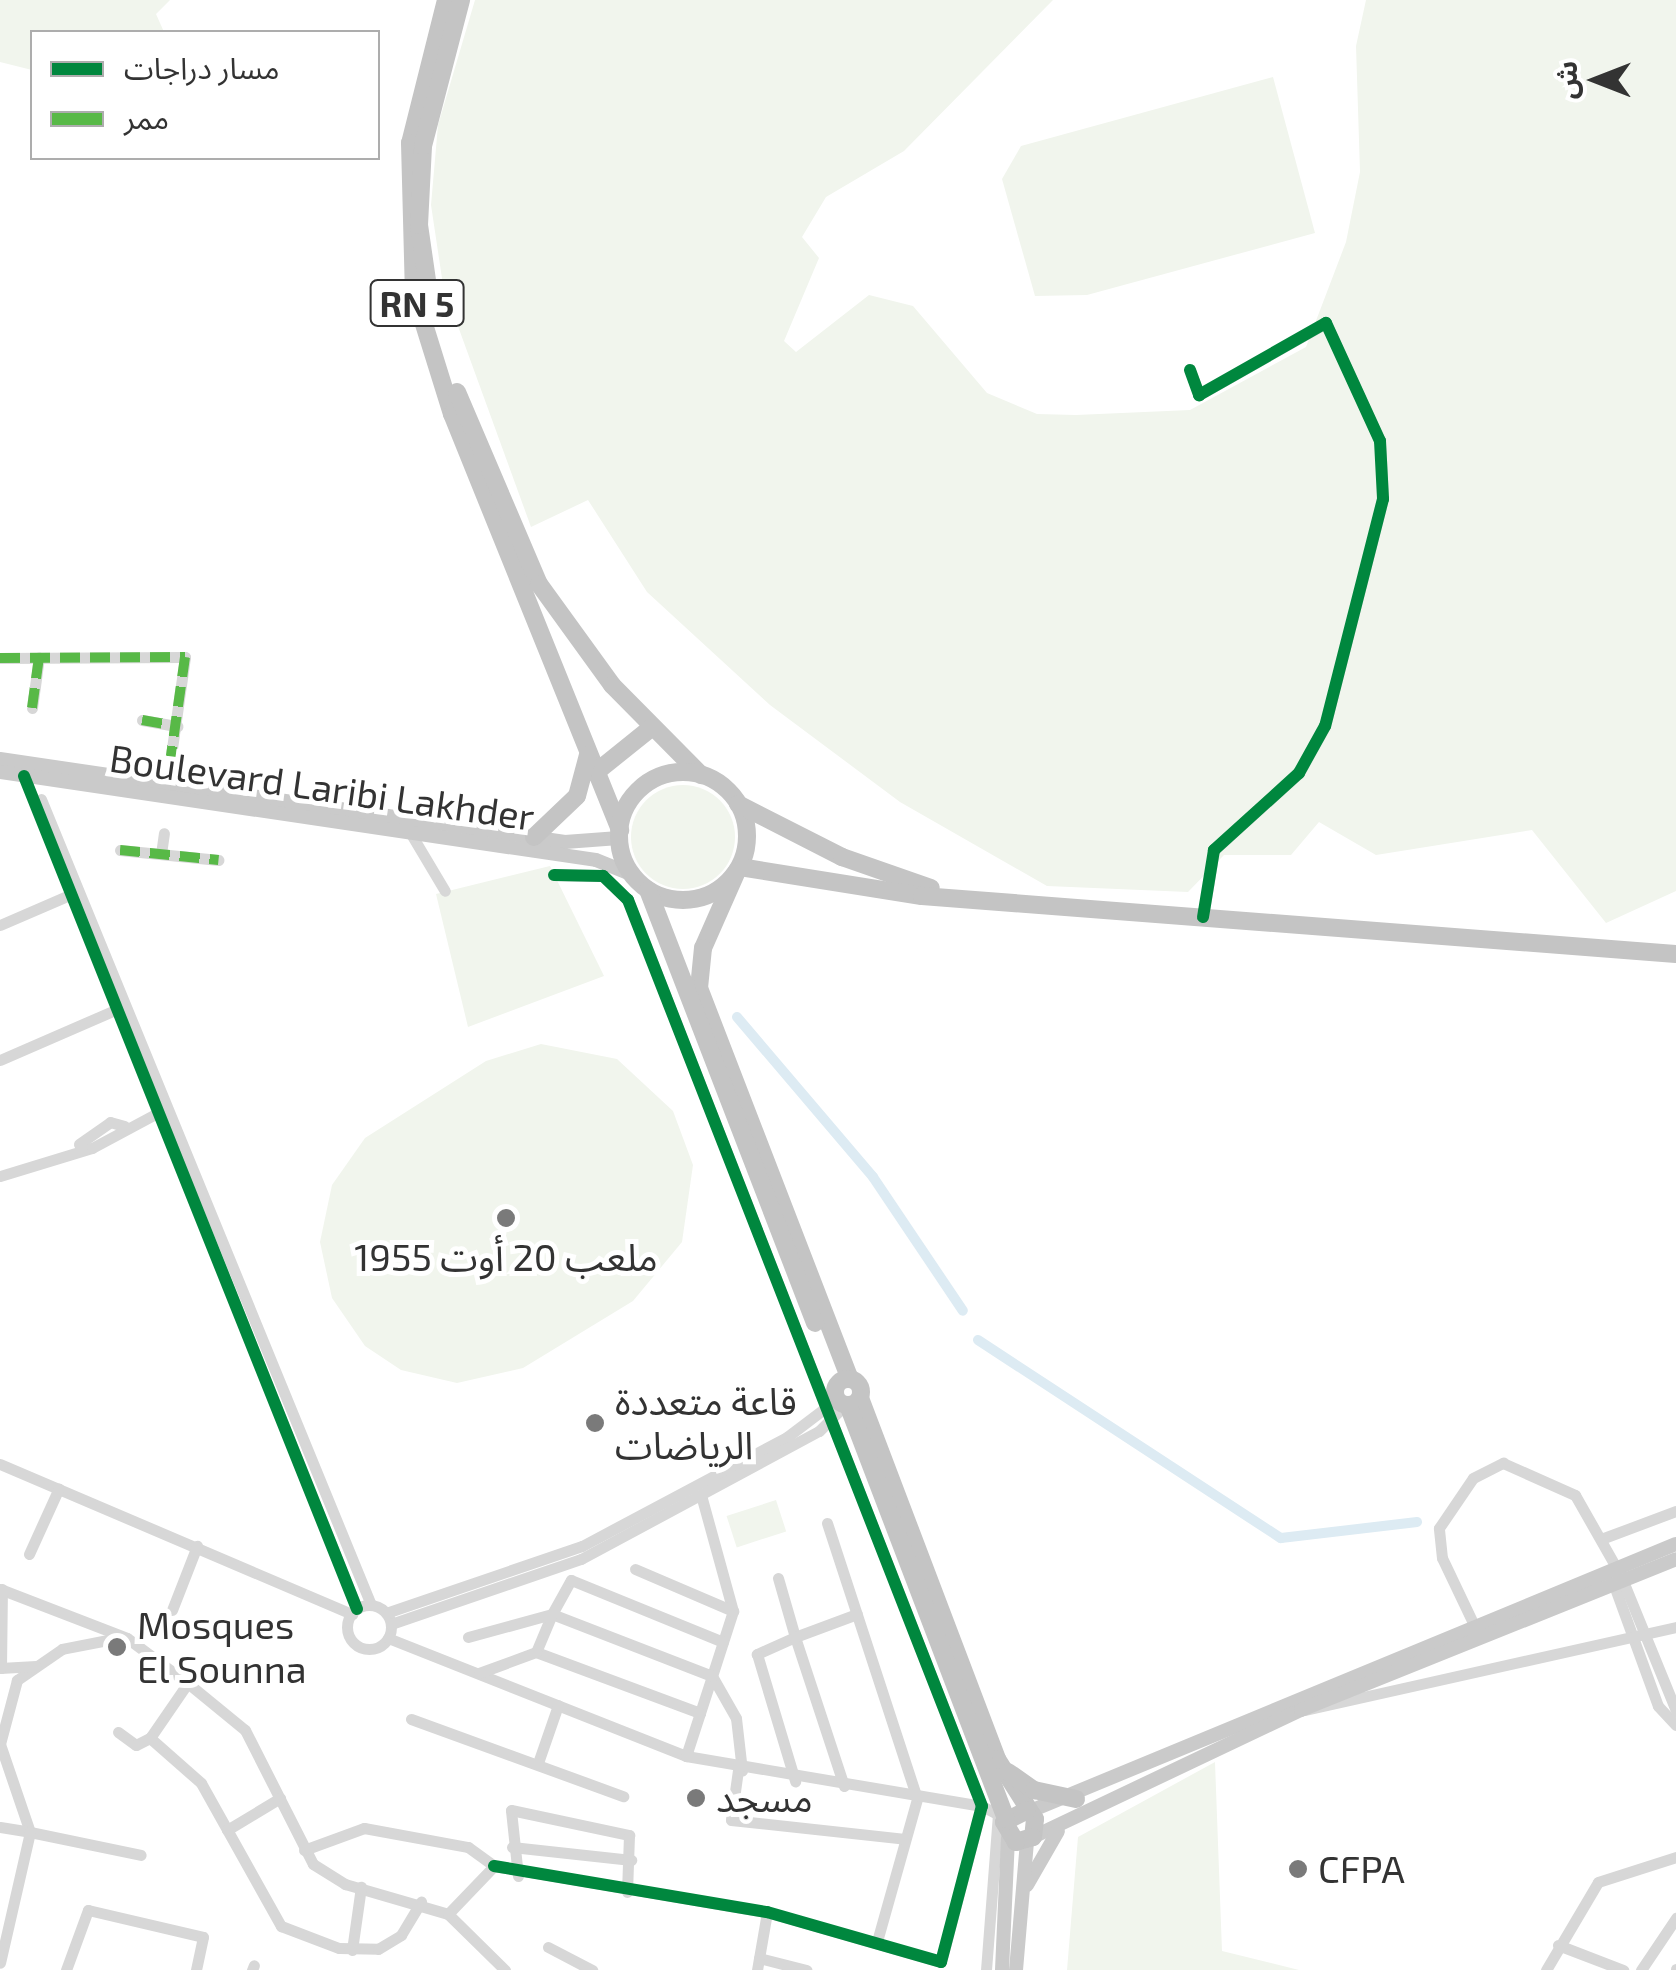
<!DOCTYPE html>
<meta charset="utf-8">
<style>
body{margin:0}
#map{position:relative;width:1676px;height:1970px;overflow:hidden;background:#fff;font-family:"Exo 2","Noto Sans Arabic",sans-serif}
div>[style]{position:absolute}
[style*='--x']{left:calc(var(--x)*1px);top:calc(var(--y)*1px);width:calc(var(--w)*1px);rotate:calc(var(--a)*1deg)}
.green>*{inset:0;background:#f1f5ed;transform-origin:0 0}
.round{border-radius:50%}
.canal>*{height:10px;margin:-5px;padding:0 5px;transform-origin:5px;border-radius:5px;background:#ddebf3}
.minor>*{height:11px;margin:-5.5px;padding:0 5.5px;transform-origin:5.5px;border-radius:5.5px;background:#d7d7d7}
.minor>.ring{margin:-5.5px;padding:0;box-sizing:content-box;background:none;border:11px solid #d7d7d7;border-radius:50%}
.major>*{height:14px;margin:-7px;padding:0 7px;transform-origin:7px;border-radius:7px;background:#cacaca}
.highway>*{height:18px;margin:-9px;padding:0 9px;transform-origin:9px;border-radius:9px;background:#c4c4c4}
.highway>.ring{margin:-9px;padding:0;box-sizing:content-box;background:none;border:18px solid #c4c4c4;border-radius:50%}
.quiet>*{height:10px;margin-top:-5px;transform-origin:0;background:repeating-linear-gradient(90deg,#58b947 0 20px,transparent 0 30px)}
.cycleway>*{height:12px;margin:-6px;padding:0 6px;transform-origin:6px;border-radius:6px;background:#00873e}
.dots>*{width:28px;height:28px;translate:-50% -50%;box-sizing:border-box;border:5px solid #fff;border-radius:50%}
span{translate:-50% -50%;white-space:nowrap;text-align:center;line-height:1.15;-webkit-text-stroke:10px #fff;paint-order:stroke}
.shield-label span{padding:2px 8px;background:#fff;border:2px solid;border-radius:8px;-webkit-text-stroke-width:0}
.shield-label{font-size:35px;color:#333;font-weight:700}
.street-label{font-size:38px;color:#333}
.poi-label{font-size:38px;color:#333}
.left{translate:0 -50%;text-align:left}
.legend{position:absolute;left:30px;top:30px;width:350px;height:130px;box-sizing:border-box;background:#fff;border:2px solid #adadad;margin:0;padding:12px 18px;list-style:none;font-size:30px;color:#333}
.legend li{display:flex;align-items:center;gap:20px;height:50px}
.legend b{width:50px;border:2px solid #adadad}
.north{position:absolute;left:1546px;top:30px;width:100px;height:100px;-webkit-text-stroke:8px #fff;paint-order:stroke;rotate:270deg;font-size:28px;font-weight:700;line-height:40px;text-align:center;color:#333}
.north::after{content:'';display:block;margin:auto;width:35px;height:45px;background:#333;clip-path:polygon(50% 0,100% 100%,50% 72%,0 100%)}
</style>
<div id="map">
<div class="green">
<i style="clip-path:polygon(0 0,170px 0,156px 14px,164px 32px,32px 32px,32px 70px,0 62px)"></i>
<i style="clip-path:polygon(475px 0,1053px 0,904px 151px,826px 197px,802px 237px,819px 258px,784px 341px,796px 352px,869px 295px,913px 306px,987px 393px,1037px 414px,1076px 415px,1190px 410px,1306px 347px,1346px 242px,1360px 172px,1356px 46px,1366px 0,1676px 0,1676px 891px,1606px 923px,1532px 830px,1376px 855px,1319px 822px,1291px 855px,1224px 855px,1188px 892px,1047px 886px,900px 802px,770px 705px,647px 592px,588px 500px,531px 527px,443px 285px,431px 205px,438px 125px)"></i>
<i style="clip-path:polygon(1273px 77px,1315px 233px,1087px 295px,1035px 296px,1002px 179px,1021px 146px)"></i>
<i class="round" style="left:631px;top:785px;width:104px;height:104px"></i>
<i style="clip-path:polygon(550px 866px,604px 976px,468px 1027px,436px 894px)"></i>
<i style="clip-path:polygon(541px 1044px,617px 1059px,673px 1111px,693px 1165px,682px 1242px,633px 1301px,523px 1368px,457px 1383px,401px 1370px,365px 1346px,332px 1298px,320px 1242px,332px 1185px,365px 1138px,486px 1061px)"></i>
<i style="left:776px;top:1500px;width:33px;height:52px;rotate:72deg"></i>
<i style="clip-path:polygon(1215px 1762px,1222px 1951px,1299px 1970px,1067px 1970px,1078px 1837px)"></i>
</div>
<div class="canal">
<i style="--x:737;--y:1017;--w:210;--a:49.6"></i>
<i style="--x:873;--y:1177;--w:161;--a:56.1"></i>
<i style="--x:978;--y:1340;--w:362;--a:33.2"></i>
<i style="--x:1281;--y:1538;--w:137;--a:-6.7"></i>
</div>
<div class="minor">
<i style="--x:1190;--y:370;--w:27;--a:70"></i>
<i style="--x:1199;--y:395;--w:146;--a:-29.6"></i>
<i style="--x:1326;--y:323;--w:130;--a:65.4"></i>
<i style="--x:1380;--y:441;--w:58;--a:87"></i>
<i style="--x:1383;--y:499;--w:234;--a:104.3"></i>
<i style="--x:1325;--y:726;--w:54;--a:119"></i>
<i style="--x:1299;--y:773;--w:115;--a:137.8"></i>
<i style="--x:1214;--y:850;--w:68;--a:99.3"></i>
<i style="--x:0;--y:658;--w:185;--a:-0.3"></i>
<i style="--x:185;--y:657;--w:127;--a:98.1"></i>
<i style="--x:32;--y:708;--w:51;--a:-82.2"></i>
<i style="--x:142;--y:720;--w:36;--a:10"></i>
<i style="--x:24;--y:776;--w:897;--a:68.21"></i>
<i style="--x:41;--y:799;--w:871;--a:67.73"></i>
<i style="--x:411;--y:834;--w:66;--a:59.2"></i>
<i style="--x:120;--y:850;--w:99;--a:5.8"></i>
<i style="--x:161;--y:854;--w:21;--a:-82"></i>
<i style="--x:0;--y:925;--w:81;--a:-23.4"></i>
<i style="--x:0;--y:1060;--w:133;--a:-23.5"></i>
<i style="--x:79;--y:1144;--w:38;--a:-35"></i>
<i style="--x:110;--y:1122;--w:15;--a:16"></i>
<i style="--x:0;--y:1176;--w:96;--a:-16.9"></i>
<i style="--x:92;--y:1148;--w:81;--a:-28.2"></i>
<i style="--x:0;--y:1464;--w:383;--a:23.1"></i>
<i style="--x:701;--y:1495;--w:120;--a:74.6"></i>
<i style="--x:733;--y:1611;--w:68;--a:107.9"></i>
<i style="--x:712;--y:1676;--w:48;--a:60.3"></i>
<i style="--x:736;--y:1718;--w:53;--a:83.5"></i>
<i style="--x:827;--y:1523;--w:290;--a:71.9"></i>
<i style="--x:917;--y:1799;--w:148;--a:105.7"></i>
<i style="--x:1601;--y:1539;--w:80;--a:-20.5"></i>
<i style="--x:29;--y:1554;--w:72;--a:-65.6"></i>
<i style="--x:635;--y:1569;--w:107;--a:23.2"></i>
<i style="--x:1611;--y:1577;--w:137;--a:70"></i>
<i style="--x:1658;--y:1706;--w:26;--a:47"></i>
<i style="--x:778;--y:1578;--w:61;--a:73.9"></i>
<i style="--x:795;--y:1637;--w:42;--a:155.9"></i>
<i style="--x:757;--y:1654;--w:133;--a:73.3"></i>
<i style="--x:0;--y:1589;--w:136;--a:21.1"></i>
<i style="--x:127;--y:1638;--w:79;--a:36.7"></i>
<i style="--x:190;--y:1685;--w:71;--a:39.3"></i>
<i style="--x:245;--y:1730;--w:150;--a:63.1"></i>
<i style="--x:313;--y:1864;--w:38;--a:32"></i>
<i style="--x:345;--y:1884;--w:107;--a:16.2"></i>
<i style="--x:448;--y:1914;--w:80;--a:44.5"></i>
<i class="ring" style="left:347px;top:1605px;width:33px;height:33px"></i>
<i style="--x:172;--y:1610;--w:69;--a:-68.7"></i>
<i style="--x:386;--y:1613;--w:207;--a:-18.9"></i>
<i style="--x:582;--y:1546;--w:232;--a:-28"></i>
<i style="--x:787;--y:1437;--w:63;--a:-37.2"></i>
<i style="--x:552;--y:1614;--w:41;--a:112.8"></i>
<i style="--x:536;--y:1652;--w:175;--a:20.4"></i>
<i style="--x:700;--y:1713;--w:39;--a:-72"></i>
<i style="--x:712;--y:1676;--w:172;--a:-158.8"></i>
<i style="--x:552;--y:1614;--w:39;--a:-61"></i>
<i style="--x:571;--y:1580;--w:164;--a:22.2"></i>
<i style="--x:391;--y:1624;--w:201;--a:-18.9"></i>
<i style="--x:581;--y:1559;--w:270;--a:-28.3"></i>
<i style="--x:819;--y:1431;--w:37;--a:-45"></i>
<i style="--x:1474;--y:1625;--w:74;--a:-115.5"></i>
<i style="--x:1442;--y:1558;--w:30;--a:-96"></i>
<i style="--x:1439;--y:1528;--w:60;--a:-55.8"></i>
<i style="--x:1473;--y:1478;--w:34;--a:-27"></i>
<i style="--x:1503;--y:1463;--w:79;--a:24"></i>
<i style="--x:1575;--y:1495;--w:93;--a:60.4"></i>
<i style="--x:1621;--y:1576;--w:146;--a:67.8"></i>
<i style="--x:468;--y:1637;--w:87;--a:-15.3"></i>
<i style="--x:118;--y:1638;--w:57;--a:168.9"></i>
<i style="--x:62;--y:1649;--w:55;--a:145.4"></i>
<i style="--x:17;--y:1680;--w:66;--a:104.9"></i>
<i style="--x:0;--y:1744;--w:93;--a:71.2"></i>
<i style="--x:30;--y:1832;--w:113;--a:11.7"></i>
<i style="--x:388;--y:1638;--w:321;--a:21.6"></i>
<i style="--x:686;--y:1756;--w:300;--a:9.6"></i>
<i style="--x:982;--y:1806;--w:27;--a:28"></i>
<i style="--x:0;--y:1668;--w:36;--a:-3"></i>
<i style="--x:1;--y:1668;--w:79;--a:-89.3"></i>
<i style="--x:479;--y:1673;--w:61;--a:-20.2"></i>
<i style="--x:185;--y:1687;--w:62;--a:124.5"></i>
<i style="--x:150;--y:1738;--w:68;--a:41.4"></i>
<i style="--x:201;--y:1783;--w:164;--a:60.8"></i>
<i style="--x:281;--y:1926;--w:62;--a:20.8"></i>
<i style="--x:339;--y:1948;--w:39;--a:1"></i>
<i style="--x:378;--y:1949;--w:27;--a:-31"></i>
<i style="--x:401;--y:1935;--w:39;--a:-59"></i>
<i style="--x:1305;--y:1710;--w:380;--a:-12.6"></i>
<i style="--x:411;--y:1719;--w:226;--a:20"></i>
<i style="--x:118;--y:1732;--w:22;--a:36"></i>
<i style="--x:136;--y:1745;--w:16;--a:-27"></i>
<i style="--x:686;--y:1756;--w:45;--a:-72"></i>
<i style="--x:539;--y:1760;--w:58;--a:-70.9"></i>
<i style="--x:738;--y:1770;--w:50;--a:98"></i>
<i style="--x:731;--y:1820;--w:175;--a:6.2"></i>
<i style="--x:844;--y:1786;--w:157;--a:-108.2"></i>
<i style="--x:795;--y:1637;--w:66;--a:-20.4"></i>
<i style="--x:0;--y:1827;--w:30;--a:9"></i>
<i style="--x:30;--y:1832;--w:134;--a:102.9"></i>
<i style="--x:227;--y:1830;--w:62;--a:-31.1"></i>
<i style="--x:512;--y:1847;--w:120;--a:6.2"></i>
<i style="--x:304;--y:1850;--w:64;--a:-20.1"></i>
<i style="--x:364;--y:1828;--w:106;--a:10.4"></i>
<i style="--x:468;--y:1847;--w:32;--a:36"></i>
<i style="--x:494;--y:1866;--w:66;--a:133.8"></i>
<i style="--x:494;--y:1866;--w:277;--a:9.6"></i>
<i style="--x:767;--y:1912;--w:181;--a:16"></i>
<i style="--x:941;--y:1962;--w:161;--a:-75.3"></i>
<i style="--x:982;--y:1806;--w:973;--a:-111.34"></i>
<i style="--x:628;--y:900;--w:35;--a:-136"></i>
<i style="--x:603;--y:876;--w:49;--a:-178.8"></i>
<i style="--x:518;--y:1876;--w:66;--a:-96.1"></i>
<i style="--x:511;--y:1810;--w:121;--a:12"></i>
<i style="--x:629;--y:1835;--w:57;--a:92"></i>
<i style="--x:1558;--y:1945;--w:70;--a:21"></i>
<i style="--x:548;--y:1947;--w:50;--a:27.6"></i>
<i style="--x:352;--y:1950;--w:64;--a:-81.9"></i>
<i style="--x:759;--y:1958;--w:49;--a:14.3"></i>
<i style="--x:66;--y:1970;--w:64;--a:-69.9"></i>
<i style="--x:88;--y:1910;--w:118;--a:13.2"></i>
<i style="--x:203;--y:1937;--w:34;--a:102"></i>
<i style="--x:252;--y:1970;--w:5;--a:-68"></i>
<i style="--x:757;--y:1970;--w:59;--a:-80.2"></i>
<i style="--x:986;--y:1970;--w:155;--a:-85.6"></i>
<i style="--x:1546;--y:1970;--w:102;--a:-59.4"></i>
<i style="--x:1598;--y:1882;--w:82;--a:-17.8"></i>
<i style="--x:1641;--y:1970;--w:63;--a:-56.1"></i>
<i style="--x:1676;--y:1970;--w:1;--a:-90"></i>
</div>
<div class="major">
<i style="--x:0;--y:759;--w:571;--a:8.36"></i>
<i style="--x:565;--y:842;--w:54;--a:-4.2"></i>
<i style="--x:0;--y:772;--w:602;--a:8.4"></i>
<i style="--x:596;--y:860;--w:38;--a:22"></i>
<i style="--x:1028;--y:1812;--w:701;--a:-22.47"></i>
<i style="--x:1033;--y:1837;--w:297;--a:-25.4"></i>
<i style="--x:1301;--y:1710;--w:404;--a:-21.9"></i>
<i style="--x:1027;--y:1885;--w:62;--a:-60.1"></i>
<i style="--x:1002;--y:1970;--w:133;--a:-87.4"></i>
<i style="--x:1016;--y:1970;--w:128;--a:-85.1"></i>
</div>
<div class="highway">
<i style="--x:446;--y:0;--w:147;--a:104.1"></i>
<i style="--x:410;--y:143;--w:149;--a:88.5"></i>
<i style="--x:414;--y:292;--w:128;--a:72.7"></i>
<i style="--x:452;--y:414;--w:449;--a:68"></i>
<i style="--x:432;--y:315;--w:91;--a:-98.2"></i>
<i style="--x:419;--y:225;--w:79;--a:-87.1"></i>
<i style="--x:423;--y:146;--w:151;--a:-75.4"></i>
<i style="--x:457;--y:392;--w:209;--a:66.9"></i>
<i style="--x:539;--y:584;--w:125;--a:54.1"></i>
<i style="--x:612;--y:685;--w:127;--a:45.3"></i>
<i class="ring" style="left:619px;top:772px;width:110px;height:110px"></i>
<i style="--x:595;--y:773;--w:72;--a:-38.8"></i>
<i style="--x:738;--y:804;--w:117;--a:27"></i>
<i style="--x:842;--y:857;--w:94;--a:19.2"></i>
<i style="--x:534;--y:837;--w:59;--a:-43.6"></i>
<i style="--x:577;--y:796;--w:42;--a:-75"></i>
<i style="--x:740;--y:867;--w:184;--a:9.1"></i>
<i style="--x:922;--y:896;--w:756;--a:4.4"></i>
<i style="--x:737;--y:871;--w:84;--a:113.8"></i>
<i style="--x:703;--y:948;--w:40;--a:95.7"></i>
<i style="--x:699;--y:988;--w:419;--a:68.9"></i>
<i style="--x:648;--y:890;--w:464;--a:68.9"></i>
<i class="ring" style="left:835px;top:1379px;width:8px;height:8px"></i>
<i style="--x:860;--y:1398;--w:386;--a:69.2"></i>
<i style="--x:997;--y:1759;--w:71;--a:57.7"></i>
<i style="--x:1035;--y:1819;--w:18;--a:96"></i>
<i style="--x:1033;--y:1837;--w:18;--a:164"></i>
<i style="--x:1016;--y:1842;--w:23;--a:-121"></i>
<i style="--x:1004;--y:1822;--w:25;--a:-27"></i>
<i style="--x:848;--y:1405;--w:443;--a:69.1"></i>
<i style="--x:1008;--y:1772;--w:32;--a:35"></i>
<i style="--x:1034;--y:1790;--w:43;--a:12.1"></i>
</div>
<div class="quiet">
<i style="--x:0;--y:658;--w:185;--a:-0.3"></i>
<i style="--x:185;--y:657;--w:127;--a:98.1"></i>
<i style="--x:32;--y:708;--w:51;--a:-82.2"></i>
<i style="--x:142;--y:720;--w:36;--a:10"></i>
<i style="--x:120;--y:850;--w:99;--a:5.8"></i>
</div>
<div class="cycleway">
<i style="--x:1190;--y:370;--w:27;--a:70"></i>
<i style="--x:1199;--y:395;--w:146;--a:-29.6"></i>
<i style="--x:1326;--y:323;--w:130;--a:65.4"></i>
<i style="--x:1380;--y:441;--w:58;--a:87"></i>
<i style="--x:1383;--y:499;--w:234;--a:104.3"></i>
<i style="--x:1325;--y:726;--w:54;--a:119"></i>
<i style="--x:1299;--y:773;--w:115;--a:137.8"></i>
<i style="--x:1214;--y:850;--w:68;--a:99.3"></i>
<i style="--x:24;--y:776;--w:897;--a:68.21"></i>
<i style="--x:494;--y:1866;--w:277;--a:9.6"></i>
<i style="--x:767;--y:1912;--w:181;--a:16"></i>
<i style="--x:941;--y:1962;--w:161;--a:-75.3"></i>
<i style="--x:982;--y:1806;--w:973;--a:-111.34"></i>
<i style="--x:628;--y:900;--w:35;--a:-136"></i>
<i style="--x:603;--y:876;--w:49;--a:-178.8"></i>
</div>
<div class="dots">
<i style="left:506px;top:1218px;background:#7a7a7a"></i>
<i style="left:595px;top:1423px;background:#7a7a7a"></i>
<i style="left:117px;top:1647px;background:#7a7a7a"></i>
<i style="left:696px;top:1798px;background:#7a7a7a"></i>
<i style="left:1298px;top:1869px;background:#7a7a7a"></i>
</div>
<div class="shield-label">
<span style="left:417px;top:303px">RN 5</span>
</div>
<div class="street-label">
<span style="left:322px;top:787px;rotate:8deg">Boulevard Laribi Lakhder</span>
</div>
<div class="poi-label">
<span style="left:506px;top:1257px">ملعب 20 أوت 1955</span>
<span class="left" style="left:615px;top:1423px">قاعة متعددة<br>الرياضات</span>
<span class="left" style="left:137px;top:1647px">Mosques<br>El Sounna</span>
<span class="left" style="left:716px;top:1798px">مسجد</span>
<span class="left" style="left:1318px;top:1869px">CFPA</span>
</div>
<ul class="legend">
<li><b style="height:12px;background:#00873e"></b>مسار دراجات</li>
<li><b style="height:12px;background:#58b947"></b>ممر</li>
</ul>
<div class="north">ش</div>
</div>
